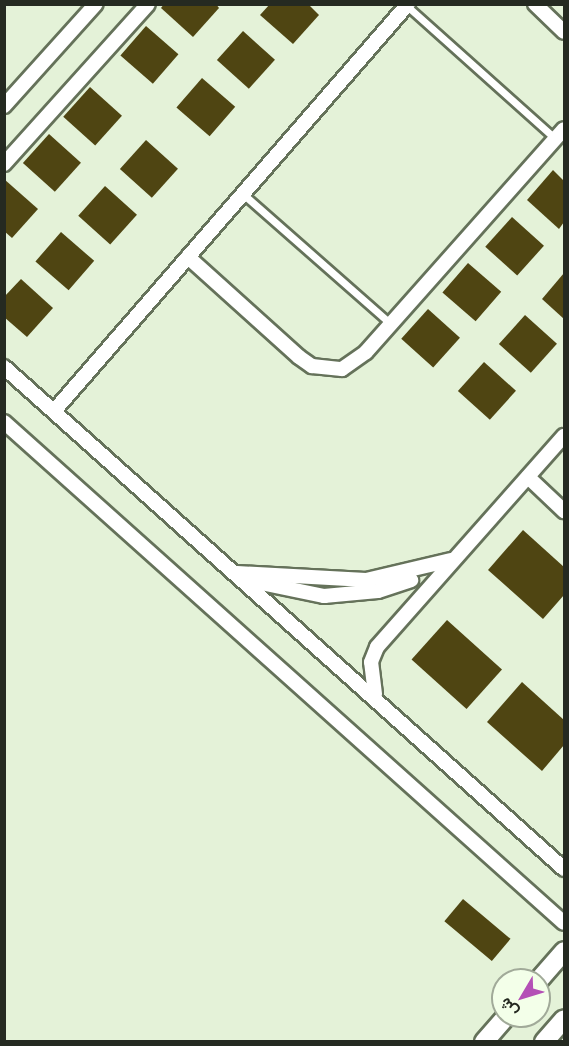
<!DOCTYPE html>
<meta charset="utf-8">
<style>
body{margin:0}
#map{position:relative;width:569px;height:1046px;overflow:hidden;background:#e4f2d8;font-family:"Noto Sans",Vazirmatn,sans-serif}
div>[style]{position:absolute}
[style*='--x']{left:calc(var(--x)*1px);top:calc(var(--y)*1px);width:calc(var(--w)*1px);rotate:calc(var(--a)*1deg)}
.building>*{inset:0;background:#4f4512;transform-origin:0 0}
.roads{filter:drop-shadow(2px 0 #65725a) drop-shadow(-2px 0 #65725a) drop-shadow(0 2px #65725a) drop-shadow(0 -2px #65725a)}
.service>*{height:7px;margin:-3.5px;padding:0 3.5px;transform-origin:3.5px;border-radius:3.5px;background:#fff}
.minor>*{height:14px;margin:-7px;padding:0 7px;transform-origin:7px;border-radius:7px;background:#fff}
.tertiary>*{height:18px;margin:-9px;padding:0 9px;transform-origin:9px;border-radius:9px;background:#fff}
span{translate:-50% -50%;white-space:nowrap;text-align:center;line-height:1.15;-webkit-text-stroke:6px #f3ffe9;paint-order:stroke}
.frame{position:absolute;inset:0;border:6px solid #252a21;pointer-events:none}
.north{position:absolute;left:491px;top:968px;width:60px;height:60px;box-sizing:border-box;background:#f3ffe9;border:2px solid #a1aa99;border-radius:50%;rotate:232deg;font-size:16px;font-weight:700;line-height:24px;text-align:center;color:#252a21}
.north::after{content:'';display:block;margin:auto;width:21px;height:27px;background:#b450b6;clip-path:polygon(50% 0,100% 100%,50% 72%,0 100%)}
</style>
<div id="map">
<div class="building">
<i style="clip-path:polygon(164px 4px,216px 4px,219px 8px,193px 37px,161px 8px)"></i>
<i style="clip-path:polygon(270px 4px,308px 4px,319px 15px,293px 44px,260px 15px)"></i>
<i style="left:146px;top:26px;width:43px;height:39px;rotate:41deg"></i>
<i style="left:243px;top:31px;width:43px;height:39px;rotate:42deg"></i>
<i style="left:202px;top:78px;width:44px;height:39px;rotate:41deg"></i>
<i style="left:90px;top:87px;width:43px;height:40px;rotate:42deg"></i>
<i style="left:49px;top:134px;width:43px;height:39px;rotate:42deg"></i>
<i style="left:146px;top:140px;width:43px;height:39px;rotate:42deg"></i>
<i style="clip-path:polygon(553px 170px,564px 181px,564px 222px,559px 229px,527px 200px)"></i>
<i style="clip-path:polygon(4px 179px,38px 209px,12px 238px,4px 231px)"></i>
<i style="left:105px;top:186px;width:43px;height:40px;rotate:42deg"></i>
<i style="left:512px;top:217px;width:43px;height:40px;rotate:42deg"></i>
<i style="left:61px;top:232px;width:44px;height:39px;rotate:41deg"></i>
<i style="left:468px;top:263px;width:44px;height:39px;rotate:41deg"></i>
<i style="clip-path:polygon(564px 273px,564px 319px,542px 299px)"></i>
<i style="clip-path:polygon(21px 279px,53px 308px,27px 337px,4px 317px,4px 297px)"></i>
<i style="left:428px;top:309px;width:43px;height:40px;rotate:42deg"></i>
<i style="left:525px;top:315px;width:43px;height:39px;rotate:42deg"></i>
<i style="left:484px;top:362px;width:43px;height:39px;rotate:42deg"></i>
<i style="clip-path:polygon(523px 530px,564px 567px,564px 595px,543px 619px,488px 570px)"></i>
<i style="left:447px;top:620px;width:74px;height:53px;rotate:42deg"></i>
<i style="clip-path:polygon(522px 682px,564px 720px,564px 745px,542px 771px,487px 722px)"></i>
<i style="left:463px;top:899px;width:62px;height:29px;rotate:40deg"></i>
</div>
<div class="roads">
<div class="service">
<i style="--x:407;--y:6;--w:200;--a:41.8"></i>
<i style="--x:243;--y:194;--w:197;--a:41.3"></i>
</div>
<div class="minor">
<i style="--x:535;--y:4;--w:40;--a:44"></i>
<i style="--x:4;--y:106;--w:137;--a:-48"></i>
<i style="--x:4;--y:164;--w:215;--a:-48"></i>
<i style="--x:188;--y:257;--w:149;--a:42"></i>
<i style="--x:299;--y:357;--w:16;--a:35"></i>
<i style="--x:312;--y:366;--w:30;--a:6"></i>
<i style="--x:342;--y:369;--w:29;--a:-35"></i>
<i style="--x:366;--y:352;--w:298;--a:-48.4"></i>
<i style="--x:4;--y:367;--w:752;--a:41.87"></i>
<i style="--x:54;--y:411;--w:539;--a:-48.98"></i>
<i style="--x:4;--y:422;--w:751;--a:41.82"></i>
<i style="--x:528;--y:477;--w:50;--a:43.4"></i>
<i style="--x:237;--y:573;--w:129;--a:3.1"></i>
<i style="--x:366;--y:580;--w:87;--a:-13.2"></i>
<i style="--x:251;--y:581;--w:75;--a:11.6"></i>
<i style="--x:324;--y:596;--w:54;--a:-5.3"></i>
<i style="--x:378;--y:591;--w:35;--a:-18"></i>
<i style="--x:375;--y:694;--w:32;--a:-97"></i>
<i style="--x:371;--y:662;--w:16;--a:-68"></i>
<i style="--x:377;--y:647;--w:282;--a:-48.5"></i>
</div>
<div class="tertiary">
<i style="--x:539;--y:980;--w:38;--a:-49"></i>
<i style="--x:484;--y:1042;--w:35;--a:-49"></i>
<i style="--x:544;--y:1042;--w:30;--a:-49"></i>
</div>
</div>
<div class="frame"></div>
<div class="north">ش</div>
</div>
